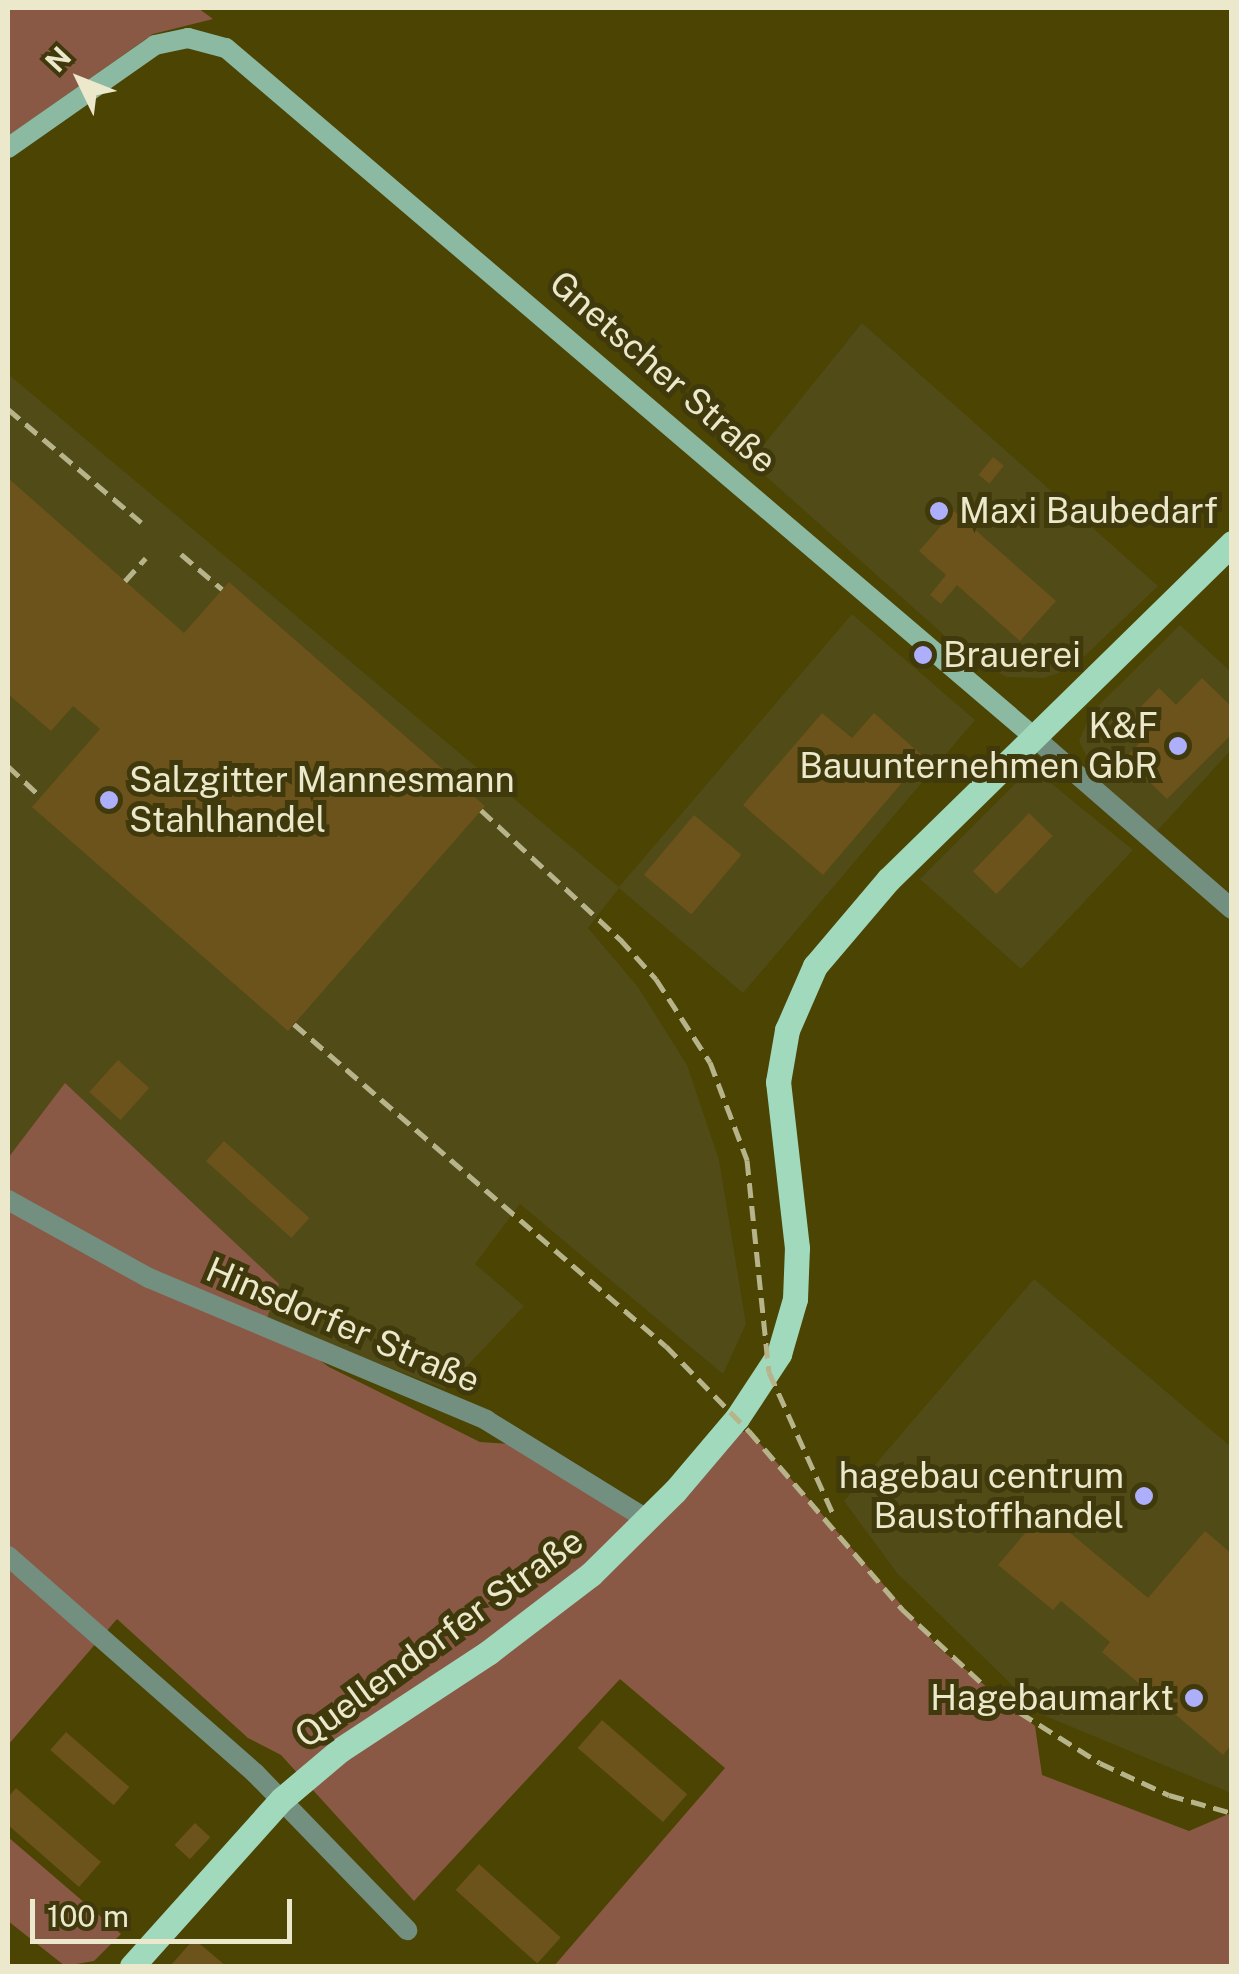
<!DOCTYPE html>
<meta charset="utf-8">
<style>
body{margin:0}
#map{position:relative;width:1239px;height:1974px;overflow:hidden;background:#4b4402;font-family:"Public Sans",sans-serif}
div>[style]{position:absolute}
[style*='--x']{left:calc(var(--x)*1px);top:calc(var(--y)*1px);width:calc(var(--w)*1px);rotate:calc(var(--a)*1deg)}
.built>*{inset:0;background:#514b17}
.green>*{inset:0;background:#8a5946}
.building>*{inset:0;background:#6c521b;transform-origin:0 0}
.minor>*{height:20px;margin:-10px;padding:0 10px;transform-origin:10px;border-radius:10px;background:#738f80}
.secondary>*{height:20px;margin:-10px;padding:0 10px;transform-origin:10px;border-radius:10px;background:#8cb9a2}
.primary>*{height:25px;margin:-12.5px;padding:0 12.5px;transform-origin:12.5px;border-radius:12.5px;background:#a0d9bc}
.rail>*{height:5px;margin-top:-2.5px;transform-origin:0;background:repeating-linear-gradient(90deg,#b7b38a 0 15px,transparent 0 23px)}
.dots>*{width:28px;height:28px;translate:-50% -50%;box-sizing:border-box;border:5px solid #3f390c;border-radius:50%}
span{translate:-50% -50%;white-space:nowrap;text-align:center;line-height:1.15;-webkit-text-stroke:10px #3f390c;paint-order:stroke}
.street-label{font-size:35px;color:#ebe8cb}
.poi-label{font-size:35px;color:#ebe8cb}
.left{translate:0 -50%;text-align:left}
.right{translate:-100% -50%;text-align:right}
.frame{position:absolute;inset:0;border:10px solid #ebe8cb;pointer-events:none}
.north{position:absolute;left:30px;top:30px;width:100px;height:100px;-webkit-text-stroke:8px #3f390c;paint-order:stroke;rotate:313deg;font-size:28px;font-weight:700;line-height:40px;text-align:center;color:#ebe8cb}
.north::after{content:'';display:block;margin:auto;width:35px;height:45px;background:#ebe8cb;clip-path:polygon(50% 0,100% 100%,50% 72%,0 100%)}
.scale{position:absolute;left:30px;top:1899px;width:262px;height:45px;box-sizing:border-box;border:5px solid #ebe8cb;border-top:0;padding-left:12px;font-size:30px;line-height:35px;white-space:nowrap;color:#ebe8cb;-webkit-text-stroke:8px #3f390c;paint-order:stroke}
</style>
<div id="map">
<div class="built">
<i style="clip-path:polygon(862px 323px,1158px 586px,1072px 668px,1044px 678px,1006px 677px,954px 644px,750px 462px)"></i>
<i style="clip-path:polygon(8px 374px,619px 887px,852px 614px,975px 720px,743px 993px,619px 888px,588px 928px,638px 987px,687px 1065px,719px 1160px,746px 1324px,723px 1374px,520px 1204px,475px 1264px,524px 1306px,445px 1389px,266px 1320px,65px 1083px,8px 1158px)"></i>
<i style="clip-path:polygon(1180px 625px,1231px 672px,1231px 750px,1157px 831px,1083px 768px,1089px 761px,1079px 741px,1091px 713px)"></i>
<i style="clip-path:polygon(1041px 775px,1133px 850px,1021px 969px,920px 879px,1021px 778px)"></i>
<i style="clip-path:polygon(1034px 1279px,1231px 1447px,1231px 1793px,1043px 1715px,897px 1573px,844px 1501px)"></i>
</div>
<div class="green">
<i style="clip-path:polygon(8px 8px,198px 8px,213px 19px,153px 34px,8px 136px)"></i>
<i style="clip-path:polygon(65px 1083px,279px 1284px,266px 1321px,329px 1367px,480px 1442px,511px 1444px,628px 1517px,737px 1433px,749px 1431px,939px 1648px,1035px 1726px,1042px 1775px,1189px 1831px,1231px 1813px,1231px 1966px,554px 1966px,725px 1768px,620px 1679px,414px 1901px,281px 1755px,248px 1738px,117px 1619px,8px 1745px,8px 1158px)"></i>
<i style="clip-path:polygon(8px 1837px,121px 1934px,94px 1961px,65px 1966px,8px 1921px)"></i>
</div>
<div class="building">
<i style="left:993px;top:457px;width:14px;height:23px;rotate:39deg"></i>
<i style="clip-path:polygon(8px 478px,184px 633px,229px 582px,485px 806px,288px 1031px,32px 807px,100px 729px,73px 706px,51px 731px,8px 694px)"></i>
<i style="clip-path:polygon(954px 511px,1056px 601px,1020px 641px,957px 585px,941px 604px,930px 595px,946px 575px,919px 551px)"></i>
<i style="clip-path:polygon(1202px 678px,1232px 707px,1232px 734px,1167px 799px,1125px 758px,1149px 733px,1132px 716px,1159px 688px,1176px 705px)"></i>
<i style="clip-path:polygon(822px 713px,852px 738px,874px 713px,924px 757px,823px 875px,743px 805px)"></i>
<i style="left:1029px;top:813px;width:33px;height:81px;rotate:44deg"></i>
<i style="left:694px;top:815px;width:62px;height:78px;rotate:40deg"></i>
<i style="left:118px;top:1060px;width:42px;height:43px;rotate:42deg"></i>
<i style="left:224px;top:1141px;width:115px;height:27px;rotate:42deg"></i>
<i style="left:393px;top:1332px;width:49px;height:14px;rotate:41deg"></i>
<i style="clip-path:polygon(1044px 1511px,1148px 1598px,1205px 1531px,1232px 1554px,1232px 1744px,1223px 1755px,1102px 1652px,1110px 1642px,1061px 1601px,1053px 1610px,998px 1565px)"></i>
<i style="left:602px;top:1720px;width:113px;height:37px;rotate:41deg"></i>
<i style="left:66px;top:1732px;width:84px;height:24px;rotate:41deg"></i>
<i style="clip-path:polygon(16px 1788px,101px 1862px,79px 1887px,8px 1825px,8px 1797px)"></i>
<i style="left:195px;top:1823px;width:21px;height:30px;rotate:43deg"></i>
<i style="left:479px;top:1864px;width:110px;height:35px;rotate:42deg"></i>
<i style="clip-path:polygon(194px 1939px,226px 1966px,170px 1966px)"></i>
</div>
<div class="minor">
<i style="--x:1034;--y:737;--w:262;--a:41"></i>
<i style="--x:8;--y:1200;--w:161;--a:29"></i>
<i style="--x:149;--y:1278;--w:366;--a:22.8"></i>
<i style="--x:486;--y:1420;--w:190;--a:31.7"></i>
<i style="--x:8;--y:1556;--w:329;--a:41.3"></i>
<i style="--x:255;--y:1773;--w:219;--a:45.9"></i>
</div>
<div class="secondary">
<i style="--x:8;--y:148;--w:179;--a:-35"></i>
<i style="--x:155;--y:45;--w:34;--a:-12"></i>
<i style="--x:188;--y:38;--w:39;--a:15"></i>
<i style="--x:226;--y:48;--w:1062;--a:40.45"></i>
</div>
<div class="primary">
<i style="--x:132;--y:1966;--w:224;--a:-48.1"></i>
<i style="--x:282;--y:1799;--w:76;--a:-40.2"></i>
<i style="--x:340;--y:1750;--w:178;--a:-33.3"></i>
<i style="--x:489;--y:1652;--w:128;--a:-37.4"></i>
<i style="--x:591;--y:1574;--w:118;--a:-44.7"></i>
<i style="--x:675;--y:1491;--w:96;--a:-49.7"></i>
<i style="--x:737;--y:1418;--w:77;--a:-56.7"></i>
<i style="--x:779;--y:1354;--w:57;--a:-73.8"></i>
<i style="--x:795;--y:1299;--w:51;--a:-87.8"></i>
<i style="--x:797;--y:1248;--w:167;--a:-96.5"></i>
<i style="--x:778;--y:1082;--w:53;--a:-80.2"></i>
<i style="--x:787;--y:1030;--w:70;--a:-66.4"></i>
<i style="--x:815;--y:966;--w:113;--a:-49.7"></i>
<i style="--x:888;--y:880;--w:482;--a:-44.4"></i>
</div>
<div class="rail">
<i style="--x:8;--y:409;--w:175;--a:40.4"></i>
<i style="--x:181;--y:554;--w:54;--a:40.5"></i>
<i style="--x:125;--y:581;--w:31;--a:-48"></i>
<i style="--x:8;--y:766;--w:45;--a:43.2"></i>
<i style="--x:481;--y:810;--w:190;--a:42.9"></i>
<i style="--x:620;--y:939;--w:54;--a:48"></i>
<i style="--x:656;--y:979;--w:99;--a:57"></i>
<i style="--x:710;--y:1062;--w:105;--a:69.3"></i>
<i style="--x:747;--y:1160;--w:213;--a:84.1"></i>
<i style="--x:769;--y:1372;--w:160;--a:65.7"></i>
<i style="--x:294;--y:1024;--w:492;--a:40.9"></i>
<i style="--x:666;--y:1346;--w:119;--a:45.7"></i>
<i style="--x:749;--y:1431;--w:235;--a:49.3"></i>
<i style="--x:902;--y:1609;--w:134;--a:42.9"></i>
<i style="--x:1000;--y:1700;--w:118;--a:32.2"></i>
<i style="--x:1100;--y:1763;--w:76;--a:24.9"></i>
<i style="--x:1169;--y:1795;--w:66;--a:15.9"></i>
</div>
<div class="dots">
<i style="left:939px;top:511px;background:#adaffb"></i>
<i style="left:923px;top:655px;background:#adaffb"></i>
<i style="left:1178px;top:746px;background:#adaffb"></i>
<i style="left:109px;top:800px;background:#adaffb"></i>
<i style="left:1144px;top:1496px;background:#adaffb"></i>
<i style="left:1194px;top:1698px;background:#adaffb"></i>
</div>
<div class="street-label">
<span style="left:663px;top:372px;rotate:41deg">Gnetscher Straße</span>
<span style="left:343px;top:1325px;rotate:23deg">Hinsdorfer Straße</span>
<span style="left:439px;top:1638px;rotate:-36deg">Quellendorfer Straße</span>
</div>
<div class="poi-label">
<span class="left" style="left:959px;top:511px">Maxi Baubedarf</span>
<span class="left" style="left:943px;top:655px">Brauerei</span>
<span class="right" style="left:1158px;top:746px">K&amp;F<br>Bauunternehmen GbR</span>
<span class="left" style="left:129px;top:800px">Salzgitter Mannesmann<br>Stahlhandel</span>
<span class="right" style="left:1124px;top:1496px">hagebau centrum<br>Baustoffhandel</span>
<span class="right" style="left:1174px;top:1698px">Hagebaumarkt</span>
</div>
<div class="frame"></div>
<div class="north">N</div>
<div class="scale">100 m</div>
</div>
